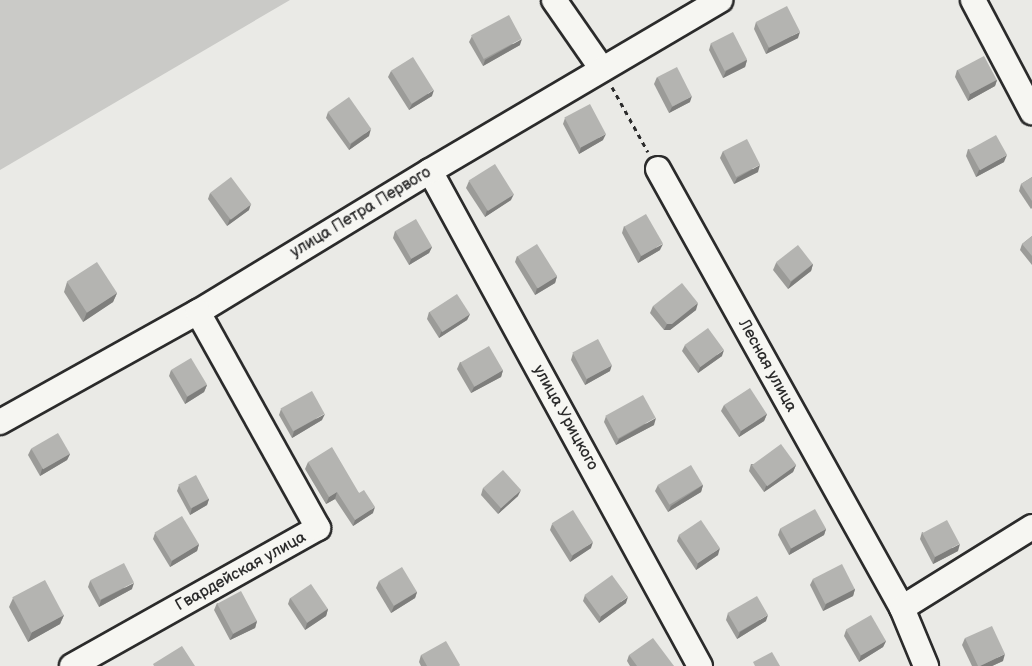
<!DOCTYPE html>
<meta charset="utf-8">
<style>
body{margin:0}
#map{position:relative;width:1032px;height:666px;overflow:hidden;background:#eaeae6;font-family:"Balsamiq Sans",sans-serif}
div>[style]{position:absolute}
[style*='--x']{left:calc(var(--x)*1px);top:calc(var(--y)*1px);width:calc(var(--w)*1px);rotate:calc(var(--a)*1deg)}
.green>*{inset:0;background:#cacac7}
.path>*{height:3px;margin-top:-1.5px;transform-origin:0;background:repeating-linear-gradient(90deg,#2b2b2b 0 4.5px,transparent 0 9px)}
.roads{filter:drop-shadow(2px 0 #2b2b2b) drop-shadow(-2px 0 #2b2b2b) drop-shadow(0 2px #2b2b2b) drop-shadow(0 -2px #2b2b2b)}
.minor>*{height:24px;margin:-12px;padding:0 12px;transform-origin:12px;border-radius:12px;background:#f6f6f2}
.wall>*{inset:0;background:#9b9b98}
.shaded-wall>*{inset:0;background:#7e7e7c}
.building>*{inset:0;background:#b4b4b1;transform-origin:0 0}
span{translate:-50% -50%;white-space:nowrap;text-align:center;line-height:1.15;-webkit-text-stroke:4.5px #f6f6f2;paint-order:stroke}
.street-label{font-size:16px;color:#2b2b2b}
</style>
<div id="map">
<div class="green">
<i style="clip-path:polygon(0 0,290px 0,0 170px)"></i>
</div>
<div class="path">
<i style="--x:612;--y:87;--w:74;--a:61"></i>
</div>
<div class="roads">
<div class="minor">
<i style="--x:554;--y:0;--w:84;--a:55.2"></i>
<i style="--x:973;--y:0;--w:127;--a:62.2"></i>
<i style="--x:658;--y:169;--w:502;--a:60.93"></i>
<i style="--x:902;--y:608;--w:63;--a:67.5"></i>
<i style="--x:430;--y:171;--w:564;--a:61.39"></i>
<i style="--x:0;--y:422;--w:227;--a:-29.1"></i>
<i style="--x:198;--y:312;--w:271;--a:-31.3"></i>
<i style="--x:430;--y:171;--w:337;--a:-30.5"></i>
<i style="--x:902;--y:608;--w:153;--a:-31.9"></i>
<i style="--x:72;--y:666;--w:282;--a:-29.3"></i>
<i style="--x:318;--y:528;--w:247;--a:-119.1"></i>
</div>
</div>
<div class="wall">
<i style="clip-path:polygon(756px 22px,798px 38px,766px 54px,754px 29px)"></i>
<i style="clip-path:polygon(472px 36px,520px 45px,483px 66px,469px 42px)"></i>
<i style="clip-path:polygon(711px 43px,747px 60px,745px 67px,723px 78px,709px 50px)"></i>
<i style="clip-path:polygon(957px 70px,997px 80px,995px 86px,968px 101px,955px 77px)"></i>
<i style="clip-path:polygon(391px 71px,432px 96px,409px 110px,388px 77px)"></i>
<i style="clip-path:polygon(657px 77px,690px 102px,669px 113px,654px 84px)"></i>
<i style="clip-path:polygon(328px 112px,369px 136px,349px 150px,326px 118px)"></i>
<i style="clip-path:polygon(565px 118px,603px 140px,579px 154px,563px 124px)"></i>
<i style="clip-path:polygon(968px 149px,1004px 162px,976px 177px,966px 156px)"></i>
<i style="clip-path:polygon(723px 151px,758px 172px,734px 184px,720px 158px)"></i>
<i style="clip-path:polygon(1032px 177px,1032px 208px,1031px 209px,1019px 191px,1021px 184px)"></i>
<i style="clip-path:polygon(469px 181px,511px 200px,485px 217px,466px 188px)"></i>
<i style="clip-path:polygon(210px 193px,249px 210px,227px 226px,208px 199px)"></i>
<i style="clip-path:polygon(624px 226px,660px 250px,638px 263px,622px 233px)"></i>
<i style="clip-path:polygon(395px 231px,432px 247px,429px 253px,409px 265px,393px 238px)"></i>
<i style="clip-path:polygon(1032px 236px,1032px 265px,1020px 250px,1022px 244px)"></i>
<i style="clip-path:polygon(517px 256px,557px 276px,555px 283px,535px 295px,515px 262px)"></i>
<i style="clip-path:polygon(776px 263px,813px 264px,811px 271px,788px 289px,773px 270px)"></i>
<i style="clip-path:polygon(67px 282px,117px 293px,113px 302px,83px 322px,64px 292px)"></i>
<i style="clip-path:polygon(653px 306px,696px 310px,670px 330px,664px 330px,650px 313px)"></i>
<i style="clip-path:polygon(429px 312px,470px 314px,467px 320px,439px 338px,427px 319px)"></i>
<i style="clip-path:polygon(685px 345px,722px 356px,698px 373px,682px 351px)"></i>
<i style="clip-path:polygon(573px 353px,610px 371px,585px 385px,571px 360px)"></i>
<i style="clip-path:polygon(460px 362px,503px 370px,501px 377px,471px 393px,457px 369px)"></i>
<i style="clip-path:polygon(171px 370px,207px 385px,204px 392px,185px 404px,169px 376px)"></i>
<i style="clip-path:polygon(724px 405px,767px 414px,764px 421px,739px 437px,721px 411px)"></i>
<i style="clip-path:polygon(281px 409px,322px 420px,292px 438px,279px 415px)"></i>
<i style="clip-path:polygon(606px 416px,654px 425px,616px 445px,604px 422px)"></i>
<i style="clip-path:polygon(31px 449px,70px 454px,67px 460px,40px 476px,28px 455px)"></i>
<i style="clip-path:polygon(308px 462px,359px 493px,373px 513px,353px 526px,335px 499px,326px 504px,305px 469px)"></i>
<i style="clip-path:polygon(751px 464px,796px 465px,793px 472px,764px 492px,749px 471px)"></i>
<i style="clip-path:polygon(179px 485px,209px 499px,207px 505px,190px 515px,177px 491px)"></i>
<i style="clip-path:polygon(658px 485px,703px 485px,701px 492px,668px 512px,655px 491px)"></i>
<i style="clip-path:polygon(483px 488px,518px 496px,498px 514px,481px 495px)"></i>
<i style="clip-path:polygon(552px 524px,591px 548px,570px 562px,550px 530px)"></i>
<i style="clip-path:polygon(780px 529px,826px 529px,824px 535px,789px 555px,778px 535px)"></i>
<i style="clip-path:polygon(922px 532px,958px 551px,933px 564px,920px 539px)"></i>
<i style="clip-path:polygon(155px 533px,199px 544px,197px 551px,170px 567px,153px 539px)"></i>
<i style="clip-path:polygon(679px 535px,718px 555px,696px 570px,677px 541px)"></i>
<i style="clip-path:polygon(813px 579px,855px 589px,853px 596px,823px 611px,810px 585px)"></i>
<i style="clip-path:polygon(90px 581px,132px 589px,99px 607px,88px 587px)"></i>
<i style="clip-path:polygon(379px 581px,417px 592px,415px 598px,391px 613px,376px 588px)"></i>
<i style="clip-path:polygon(585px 595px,626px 603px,599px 623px,583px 601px)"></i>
<i style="clip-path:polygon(13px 598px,64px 615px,60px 624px,28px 642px,9px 607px)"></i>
<i style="clip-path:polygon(290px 598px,328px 609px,326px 616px,305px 630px,288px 604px)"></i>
<i style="clip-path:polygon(217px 603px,257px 621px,255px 628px,230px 640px,214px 610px)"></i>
<i style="clip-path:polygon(728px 613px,766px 621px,737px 639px,726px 620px)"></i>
<i style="clip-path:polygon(846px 630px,886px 641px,883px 647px,859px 662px,844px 636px)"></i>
<i style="clip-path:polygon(965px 638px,1003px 661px,992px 666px,972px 666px,962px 645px)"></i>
<i style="clip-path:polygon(421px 655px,460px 666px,421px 666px,419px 662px)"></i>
<i style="clip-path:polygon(629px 655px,674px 666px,630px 666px,627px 661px)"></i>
</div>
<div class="shaded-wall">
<i style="clip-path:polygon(800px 32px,798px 38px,766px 54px,769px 47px)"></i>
<i style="clip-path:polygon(522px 39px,520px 45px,483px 66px,485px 60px)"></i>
<i style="clip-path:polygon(747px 60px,745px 67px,723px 78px,726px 71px)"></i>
<i style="clip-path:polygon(997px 80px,995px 86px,968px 101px,970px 94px)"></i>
<i style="clip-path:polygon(434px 90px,432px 96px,409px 110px,412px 104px)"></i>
<i style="clip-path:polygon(692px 96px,690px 102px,669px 113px,672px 107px)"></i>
<i style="clip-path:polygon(371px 129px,369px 136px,349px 150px,351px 144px)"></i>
<i style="clip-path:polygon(606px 134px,603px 140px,579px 154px,581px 147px)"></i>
<i style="clip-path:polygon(1007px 155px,1004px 162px,976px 177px,979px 170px)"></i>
<i style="clip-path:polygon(760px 165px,758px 172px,734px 184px,737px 178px)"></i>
<i style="clip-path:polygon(514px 194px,511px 200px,485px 217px,487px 210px)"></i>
<i style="clip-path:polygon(251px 204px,249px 210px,227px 226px,230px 219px)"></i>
<i style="clip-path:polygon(663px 244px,660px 250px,638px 263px,641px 256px)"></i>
<i style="clip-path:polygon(432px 247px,429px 253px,409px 265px,411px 259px)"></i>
<i style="clip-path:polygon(813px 264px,811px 271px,788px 289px,791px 282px)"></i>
<i style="clip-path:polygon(557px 276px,555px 283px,535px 295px,537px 288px)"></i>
<i style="clip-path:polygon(117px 293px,113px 302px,83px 322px,87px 312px)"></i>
<i style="clip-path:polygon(698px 303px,696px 310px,670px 330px,664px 330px,667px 324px)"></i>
<i style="clip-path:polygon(470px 314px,467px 320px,439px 338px,441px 332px)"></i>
<i style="clip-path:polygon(724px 350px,722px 356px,698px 373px,700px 367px)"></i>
<i style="clip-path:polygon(612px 365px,610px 371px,585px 385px,587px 379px)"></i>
<i style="clip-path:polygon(503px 370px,501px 377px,471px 393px,474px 387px)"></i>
<i style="clip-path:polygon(207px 385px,204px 392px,185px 404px,187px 397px)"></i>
<i style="clip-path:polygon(325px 414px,322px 420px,292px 438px,294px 431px)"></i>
<i style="clip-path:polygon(767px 414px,764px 421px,739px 437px,741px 431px)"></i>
<i style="clip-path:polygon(656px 418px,654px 425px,616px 445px,619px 439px)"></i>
<i style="clip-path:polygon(70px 454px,67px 460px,40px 476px,42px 469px)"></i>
<i style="clip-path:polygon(796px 465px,793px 472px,764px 492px,766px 486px)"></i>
<i style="clip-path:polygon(703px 485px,701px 492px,668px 512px,671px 506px)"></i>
<i style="clip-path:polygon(521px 490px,518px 496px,498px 514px,501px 508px)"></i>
<i style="clip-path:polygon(337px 492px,335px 499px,326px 504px,329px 497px)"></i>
<i style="clip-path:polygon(209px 499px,207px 505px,190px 515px,192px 508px)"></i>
<i style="clip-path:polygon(375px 507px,373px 513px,353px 526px,355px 520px)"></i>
<i style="clip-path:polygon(826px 529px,824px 535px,789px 555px,791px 548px)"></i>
<i style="clip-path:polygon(593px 542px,591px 548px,570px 562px,573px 555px)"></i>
<i style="clip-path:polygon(199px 544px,197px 551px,170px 567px,172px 561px)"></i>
<i style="clip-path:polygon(960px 544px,958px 551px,933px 564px,935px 557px)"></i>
<i style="clip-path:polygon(720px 548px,718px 555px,696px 570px,698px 563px)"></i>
<i style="clip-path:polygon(134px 583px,132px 589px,99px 607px,101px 600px)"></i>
<i style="clip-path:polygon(855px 589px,853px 596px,823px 611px,826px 604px)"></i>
<i style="clip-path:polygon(417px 592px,415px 598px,391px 613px,394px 606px)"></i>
<i style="clip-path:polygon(628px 597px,626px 603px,599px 623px,601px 616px)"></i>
<i style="clip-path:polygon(328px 609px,326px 616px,305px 630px,307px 623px)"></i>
<i style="clip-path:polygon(64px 615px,60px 624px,28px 642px,32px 632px)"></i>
<i style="clip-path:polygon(768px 615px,766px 621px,737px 639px,740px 632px)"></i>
<i style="clip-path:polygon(257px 621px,255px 628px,230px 640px,233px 634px)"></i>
<i style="clip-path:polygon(886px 641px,883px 647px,859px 662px,861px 655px)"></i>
<i style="clip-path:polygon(1005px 654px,1003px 661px,992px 666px,980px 666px)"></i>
</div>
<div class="building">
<i style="left:787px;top:6px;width:29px;height:35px;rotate:63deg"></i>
<i style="left:509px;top:15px;width:27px;height:43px;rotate:62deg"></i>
<i style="left:733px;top:32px;width:31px;height:25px;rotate:63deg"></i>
<i style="left:984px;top:56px;width:27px;height:30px;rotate:62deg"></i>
<i style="left:413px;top:57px;width:39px;height:26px;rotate:58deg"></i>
<i style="left:677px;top:67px;width:33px;height:22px;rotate:63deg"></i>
<i style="left:349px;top:97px;width:39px;height:26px;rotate:55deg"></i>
<i style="left:590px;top:104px;width:34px;height:29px;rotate:62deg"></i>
<i style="left:996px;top:135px;width:23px;height:31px;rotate:61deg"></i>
<i style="left:747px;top:139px;width:29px;height:27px;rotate:63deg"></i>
<i style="left:495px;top:164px;width:36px;height:31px;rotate:58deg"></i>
<i style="left:231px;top:177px;width:34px;height:26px;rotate:53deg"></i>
<i style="clip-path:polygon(1032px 177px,1032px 201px,1021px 184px)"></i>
<i style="left:646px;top:214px;width:34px;height:25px;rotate:60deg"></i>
<i style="left:416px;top:219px;width:32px;height:24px;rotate:60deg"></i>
<i style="clip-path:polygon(1032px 236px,1032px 256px,1022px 244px)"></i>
<i style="left:537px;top:244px;width:38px;height:23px;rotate:58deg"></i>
<i style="left:798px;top:245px;width:24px;height:28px;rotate:52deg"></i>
<i style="left:97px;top:262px;width:37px;height:36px;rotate:57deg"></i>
<i style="clip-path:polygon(682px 283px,698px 303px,672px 324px,667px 324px,653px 306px)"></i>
<i style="left:457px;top:294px;width:24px;height:33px;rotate:57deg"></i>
<i style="left:708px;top:328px;width:27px;height:29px;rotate:54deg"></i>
<i style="left:598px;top:339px;width:30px;height:29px;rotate:62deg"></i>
<i style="left:489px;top:346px;width:28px;height:33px;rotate:60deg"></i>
<i style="left:191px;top:358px;width:31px;height:23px;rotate:59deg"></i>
<i style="left:750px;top:388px;width:31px;height:31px;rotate:57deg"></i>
<i style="left:312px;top:391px;width:26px;height:36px;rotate:61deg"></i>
<i style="left:643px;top:395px;width:26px;height:43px;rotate:61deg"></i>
<i style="left:58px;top:433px;width:24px;height:31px;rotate:60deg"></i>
<i style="left:781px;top:444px;width:26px;height:36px;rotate:54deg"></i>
<i style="clip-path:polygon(332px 447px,359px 493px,364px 490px,375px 507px,355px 520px,337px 492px,329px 497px,308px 462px)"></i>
<i style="left:691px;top:465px;width:23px;height:39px;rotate:59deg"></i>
<i style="left:503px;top:470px;width:27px;height:27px;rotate:48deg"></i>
<i style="left:196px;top:475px;width:27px;height:20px;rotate:62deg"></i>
<i style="left:815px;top:509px;width:23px;height:40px;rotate:61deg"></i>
<i style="left:573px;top:510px;width:38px;height:25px;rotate:58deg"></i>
<i style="left:182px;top:516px;width:33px;height:32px;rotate:59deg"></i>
<i style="left:701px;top:520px;width:34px;height:27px;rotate:56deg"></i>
<i style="left:947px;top:520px;width:27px;height:28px;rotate:62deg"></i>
<i style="left:124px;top:563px;width:22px;height:38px;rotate:63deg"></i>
<i style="left:842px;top:564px;width:28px;height:33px;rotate:63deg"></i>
<i style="left:402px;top:567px;width:29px;height:27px;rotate:59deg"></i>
<i style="left:612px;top:575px;width:27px;height:34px;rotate:54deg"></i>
<i style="left:45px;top:580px;width:40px;height:37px;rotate:62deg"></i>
<i style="left:311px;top:584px;width:30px;height:25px;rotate:56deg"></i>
<i style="left:241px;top:591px;width:34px;height:27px;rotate:62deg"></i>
<i style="left:757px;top:596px;width:22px;height:34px;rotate:60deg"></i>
<i style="left:871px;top:615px;width:30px;height:29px;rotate:60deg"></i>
<i style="clip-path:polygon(992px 626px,1005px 654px,980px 666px,978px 666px,965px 638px)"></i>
<i style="clip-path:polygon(653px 638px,674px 666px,637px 666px,629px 655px)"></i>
<i style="clip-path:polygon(446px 641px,460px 665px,459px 666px,427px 666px,421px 655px)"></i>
<i style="clip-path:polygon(182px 646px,195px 666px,154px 666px,153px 664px)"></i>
<i style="clip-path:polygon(772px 652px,780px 666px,755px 666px,753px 662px)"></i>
</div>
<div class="street-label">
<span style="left:361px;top:213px;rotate:-31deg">улица Петра Первого</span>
<span style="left:767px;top:366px;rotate:61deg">Лесная улица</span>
<span style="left:565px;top:418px;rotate:61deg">улица Урицкого</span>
<span style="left:241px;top:572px;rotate:-29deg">Гвардейская улица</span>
</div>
</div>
